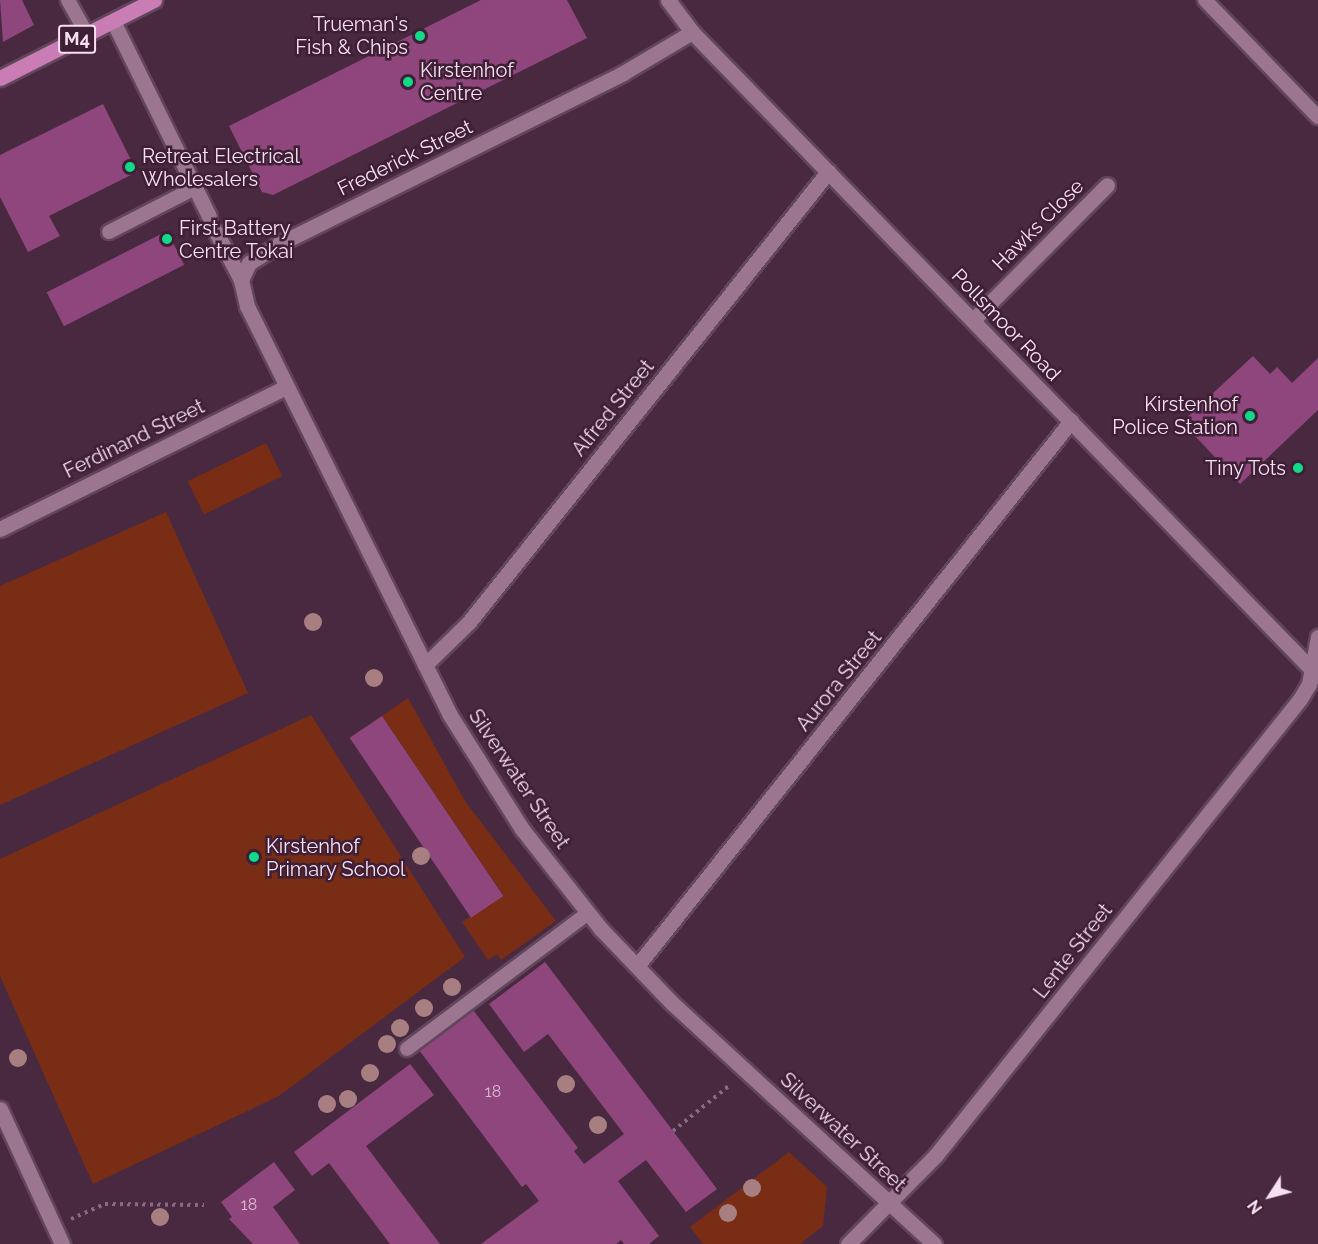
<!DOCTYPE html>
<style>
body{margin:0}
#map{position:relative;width:1318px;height:1244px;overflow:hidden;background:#492940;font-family:Raleway,sans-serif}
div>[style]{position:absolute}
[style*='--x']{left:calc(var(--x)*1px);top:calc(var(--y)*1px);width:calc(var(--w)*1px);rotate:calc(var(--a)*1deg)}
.green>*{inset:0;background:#792d14;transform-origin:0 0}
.building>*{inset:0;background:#8e467c;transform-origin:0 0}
.path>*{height:4px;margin-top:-2px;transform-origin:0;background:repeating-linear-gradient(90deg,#886b80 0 3px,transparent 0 7.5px)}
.roads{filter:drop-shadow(2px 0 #62465b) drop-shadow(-2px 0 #62465b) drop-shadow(0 2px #62465b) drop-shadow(0 -2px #62465b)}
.lane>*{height:14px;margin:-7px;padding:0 7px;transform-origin:7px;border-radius:7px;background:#9c7690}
.street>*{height:15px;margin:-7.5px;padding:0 7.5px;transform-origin:7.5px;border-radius:7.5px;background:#9c7690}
.primary>*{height:15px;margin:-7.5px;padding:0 7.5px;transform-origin:7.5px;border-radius:7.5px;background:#ca7cb5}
.trees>*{width:18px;height:18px;margin:-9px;border-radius:50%;background:#a87f81}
.dots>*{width:16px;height:16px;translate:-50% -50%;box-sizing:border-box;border:3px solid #3e1f36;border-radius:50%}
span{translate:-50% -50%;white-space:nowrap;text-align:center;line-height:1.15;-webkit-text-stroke:5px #3e1f36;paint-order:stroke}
.number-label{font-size:16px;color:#ddbad3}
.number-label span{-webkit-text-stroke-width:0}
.shield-label span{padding:2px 4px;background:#3e1f36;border:2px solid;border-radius:4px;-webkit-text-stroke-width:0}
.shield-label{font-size:18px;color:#f7e1f0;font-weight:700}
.poi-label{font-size:20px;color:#f7e1f0}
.right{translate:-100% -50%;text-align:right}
.left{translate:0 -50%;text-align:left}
.street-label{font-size:20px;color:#f7e1f0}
.north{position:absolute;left:1240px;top:1166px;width:60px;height:60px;-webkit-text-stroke:4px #3e1f36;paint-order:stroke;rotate:234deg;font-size:16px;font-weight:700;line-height:24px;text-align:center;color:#f7e1f0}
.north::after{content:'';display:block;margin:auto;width:21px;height:27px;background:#f7e1f0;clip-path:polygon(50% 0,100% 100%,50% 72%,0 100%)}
</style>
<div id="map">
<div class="green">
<i style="left:266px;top:443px;width:37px;height:87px;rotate:64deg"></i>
<i style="clip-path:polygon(166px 512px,248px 693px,0 805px,0 586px)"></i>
<i style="clip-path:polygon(408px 698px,465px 801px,556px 921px,501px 960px,497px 954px,488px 960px,462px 922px,503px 895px,382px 716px)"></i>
<i style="clip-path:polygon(311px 715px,465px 957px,279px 1096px,93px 1184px,0 976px,0 859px)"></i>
<i style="clip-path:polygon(789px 1152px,827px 1187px,823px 1226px,800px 1244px,703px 1244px,690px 1227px)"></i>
</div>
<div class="building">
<i style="clip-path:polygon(0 0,22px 0,34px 25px,3px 42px)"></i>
<i style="clip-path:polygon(481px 0,567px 0,587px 38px,273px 195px,262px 192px,229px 126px)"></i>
<i style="clip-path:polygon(103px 104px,137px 172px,49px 216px,60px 236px,28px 252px,0 197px,0 155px)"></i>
<i style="left:167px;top:231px;width:38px;height:135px;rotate:63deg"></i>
<i style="clip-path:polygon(1253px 356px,1270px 374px,1277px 367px,1292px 383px,1318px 358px,1318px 410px,1240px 484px,1182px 422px)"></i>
<i style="left:382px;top:716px;width:217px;height:39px;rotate:56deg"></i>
<i style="clip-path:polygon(545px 962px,717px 1189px,686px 1212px,646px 1160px,618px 1181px,659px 1236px,649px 1244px,624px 1244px,621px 1240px,616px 1244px,481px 1244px,539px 1201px,526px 1184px,522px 1187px,419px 1050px,473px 1010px,578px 1148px,574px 1151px,584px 1164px,624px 1134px,548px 1034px,524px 1052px,489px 1004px)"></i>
<i style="clip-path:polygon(410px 1064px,434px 1095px,366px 1146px,440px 1244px,390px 1244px,329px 1163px,312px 1176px,294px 1152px)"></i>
<i style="clip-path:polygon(274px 1162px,295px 1190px,273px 1207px,300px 1244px,253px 1244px,229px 1219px,232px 1217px,221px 1202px)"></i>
</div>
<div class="path">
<i style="--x:673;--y:1131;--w:73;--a:-38.9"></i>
<i style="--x:71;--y:1219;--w:37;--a:-24"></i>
<i style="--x:105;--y:1204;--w:99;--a:0.6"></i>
</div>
<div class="roads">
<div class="lane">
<i style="--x:68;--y:0;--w:39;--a:61"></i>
<i style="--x:1205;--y:0;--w:163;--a:46"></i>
<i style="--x:109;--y:232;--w:97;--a:-27.1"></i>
<i style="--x:407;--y:1049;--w:226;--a:-36.9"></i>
</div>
<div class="street">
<i style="--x:668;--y:0;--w:40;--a:53"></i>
<i style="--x:692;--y:32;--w:898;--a:45.81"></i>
<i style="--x:113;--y:21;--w:217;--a:63.8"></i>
<i style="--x:216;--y:232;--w:54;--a:62.5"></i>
<i style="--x:241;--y:280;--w:27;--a:77"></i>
<i style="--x:247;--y:306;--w:457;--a:63.6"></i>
<i style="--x:450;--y:715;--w:135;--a:57.7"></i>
<i style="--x:522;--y:829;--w:127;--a:51.7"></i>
<i style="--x:601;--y:929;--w:103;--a:46.2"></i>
<i style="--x:672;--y:1003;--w:356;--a:42.6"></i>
<i style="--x:241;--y:280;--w:19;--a:-65"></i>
<i style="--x:249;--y:263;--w:36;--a:-32"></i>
<i style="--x:279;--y:244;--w:384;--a:-26.4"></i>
<i style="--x:623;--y:73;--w:80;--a:-30.7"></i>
<i style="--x:973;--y:320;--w:190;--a:-45.2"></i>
<i style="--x:0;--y:529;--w:319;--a:-26.4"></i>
<i style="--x:425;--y:665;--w:62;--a:-44.3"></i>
<i style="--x:469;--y:622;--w:576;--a:-51.42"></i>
<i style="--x:637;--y:966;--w:697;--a:-51.47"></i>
<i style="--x:0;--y:1109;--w:149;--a:65.3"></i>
<i style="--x:848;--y:1244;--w:125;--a:-45.3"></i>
<i style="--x:936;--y:1155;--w:583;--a:-51.4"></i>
<i style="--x:1300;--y:699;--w:17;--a:-59"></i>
<i style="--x:1309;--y:684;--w:48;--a:-79.2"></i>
</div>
<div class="primary">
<i style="--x:0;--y:78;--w:173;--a:-26.9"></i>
</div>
</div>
<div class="trees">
<i style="left:313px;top:622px"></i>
<i style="left:374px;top:678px"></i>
<i style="left:421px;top:856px"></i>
<i style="left:452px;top:987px"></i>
<i style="left:424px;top:1008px"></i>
<i style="left:400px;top:1028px"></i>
<i style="left:387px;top:1044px"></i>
<i style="left:18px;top:1058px"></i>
<i style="left:370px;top:1073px"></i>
<i style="left:566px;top:1084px"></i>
<i style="left:348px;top:1099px"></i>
<i style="left:327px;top:1104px"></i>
<i style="left:598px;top:1125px"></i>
<i style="left:752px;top:1188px"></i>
<i style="left:728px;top:1213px"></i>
<i style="left:160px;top:1217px"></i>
</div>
<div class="dots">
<i style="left:420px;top:36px;background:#11d98a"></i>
<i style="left:408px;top:82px;background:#11d98a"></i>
<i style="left:130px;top:167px;background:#11d98a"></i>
<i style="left:167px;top:239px;background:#11d98a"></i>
<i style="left:1250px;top:416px;background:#11d98a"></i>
<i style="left:1298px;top:468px;background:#11d98a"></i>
<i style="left:254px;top:857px;background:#11d98a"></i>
</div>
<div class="number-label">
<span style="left:493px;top:1092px">18</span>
<span style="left:249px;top:1205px">18</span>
</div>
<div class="shield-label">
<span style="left:77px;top:39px">M4</span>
</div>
<div class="poi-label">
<span class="right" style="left:408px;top:36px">Trueman's<br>Fish &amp; Chips</span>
<span class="left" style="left:420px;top:82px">Kirstenhof<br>Centre</span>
<span class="left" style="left:142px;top:168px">Retreat Electrical<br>Wholesalers</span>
<span class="left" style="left:179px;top:240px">First Battery<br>Centre Tokai</span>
<span class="right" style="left:1238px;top:416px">Kirstenhof<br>Police Station</span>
<span class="right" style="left:1286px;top:468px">Tiny Tots</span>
<span class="left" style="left:266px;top:858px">Kirstenhof<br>Primary School</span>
</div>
<div class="street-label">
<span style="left:405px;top:158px;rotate:-26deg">Frederick Street</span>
<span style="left:1038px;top:225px;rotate:-45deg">Hawks Close</span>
<span style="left:1006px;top:325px;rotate:46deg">Pollsmoor Road</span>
<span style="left:613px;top:408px;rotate:-51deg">Alfred Street</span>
<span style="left:134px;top:439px;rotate:-26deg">Ferdinand Street</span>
<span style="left:839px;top:681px;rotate:-51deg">Aurora Street</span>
<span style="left:519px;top:779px;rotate:56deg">Silverwater Street</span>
<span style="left:1073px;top:951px;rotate:-52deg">Lente Street</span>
<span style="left:843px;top:1132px;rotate:43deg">Silverwater Street</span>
</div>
<div class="north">N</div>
</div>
